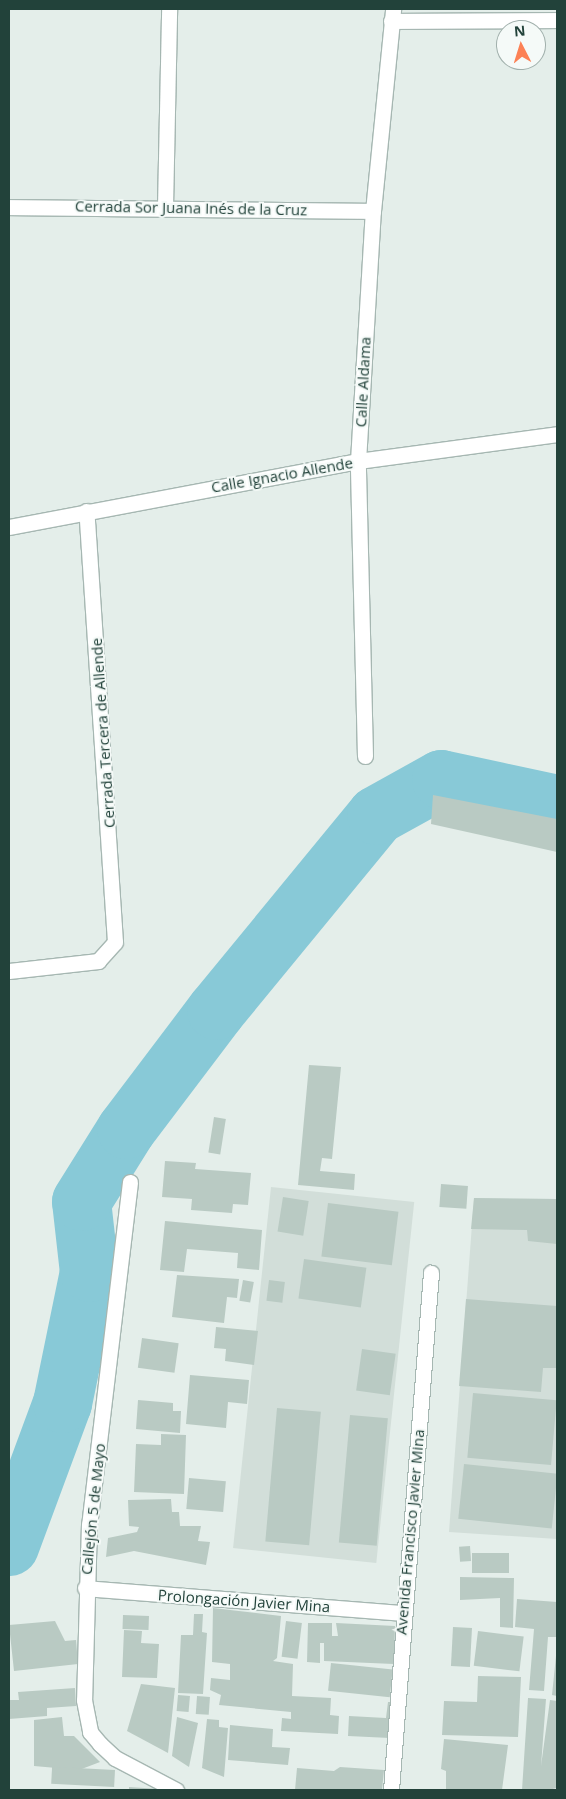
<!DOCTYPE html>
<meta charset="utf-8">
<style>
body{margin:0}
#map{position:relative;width:566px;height:1799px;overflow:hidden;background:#e4eeea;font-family:"Open Sans",sans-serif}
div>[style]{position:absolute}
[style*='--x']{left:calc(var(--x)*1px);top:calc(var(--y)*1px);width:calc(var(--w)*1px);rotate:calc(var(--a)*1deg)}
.built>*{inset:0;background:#d2ded9;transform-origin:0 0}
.river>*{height:59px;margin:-29.5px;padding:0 29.5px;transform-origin:29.5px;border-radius:29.5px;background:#88c9d7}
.building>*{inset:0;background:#b9cac3;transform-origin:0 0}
.roads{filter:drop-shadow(1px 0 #a6b7b2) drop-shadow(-1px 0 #a6b7b2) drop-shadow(0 1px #a6b7b2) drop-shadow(0 -1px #a6b7b2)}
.minor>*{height:15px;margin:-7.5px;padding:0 7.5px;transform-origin:7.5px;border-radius:7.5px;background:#fff}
span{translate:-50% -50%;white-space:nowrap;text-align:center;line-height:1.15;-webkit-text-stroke:4px #f5faf8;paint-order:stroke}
.street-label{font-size:15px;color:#22423a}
.frame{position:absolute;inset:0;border:10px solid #22423a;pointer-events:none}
.north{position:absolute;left:496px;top:20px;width:50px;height:50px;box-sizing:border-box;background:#f5faf8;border:1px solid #a1b0ac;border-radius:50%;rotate:355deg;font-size:14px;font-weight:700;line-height:20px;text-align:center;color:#22423a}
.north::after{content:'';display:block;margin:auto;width:18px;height:22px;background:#fc8155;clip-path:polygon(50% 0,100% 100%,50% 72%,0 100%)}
</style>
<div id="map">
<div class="built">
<i style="left:271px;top:1187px;width:144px;height:363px;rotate:6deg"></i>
<i style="clip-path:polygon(474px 1198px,557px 1199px,557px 1539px,449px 1532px)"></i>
</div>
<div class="river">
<i style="--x:9;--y:1546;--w:153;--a:-69.7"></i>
<i style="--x:62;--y:1403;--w:134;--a:-78.4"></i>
<i style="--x:89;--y:1272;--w:71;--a:-96.4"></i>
<i style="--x:81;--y:1201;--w:85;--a:-58"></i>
<i style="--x:126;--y:1129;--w:149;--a:-52.9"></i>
<i style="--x:216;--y:1010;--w:252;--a:-50.6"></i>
<i style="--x:376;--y:815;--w:74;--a:-29"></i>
<i style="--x:441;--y:779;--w:119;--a:12.2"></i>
</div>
<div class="building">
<i style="clip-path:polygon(433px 795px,557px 819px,557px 852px,431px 824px)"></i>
<i style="clip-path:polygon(309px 1065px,341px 1067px,332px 1159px,322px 1158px,320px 1171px,355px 1174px,354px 1190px,298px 1185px)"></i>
<i style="left:214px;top:1117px;width:12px;height:36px;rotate:9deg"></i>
<i style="clip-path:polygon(165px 1161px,196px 1163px,195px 1169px,251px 1173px,248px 1205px,233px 1204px,232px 1213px,191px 1210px,192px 1199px,162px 1197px)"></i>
<i style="left:441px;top:1184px;width:27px;height:23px;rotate:4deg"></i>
<i style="left:283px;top:1197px;width:26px;height:35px;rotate:9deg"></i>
<i style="clip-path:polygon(474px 1198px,557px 1199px,557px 1244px,528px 1241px,527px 1230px,471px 1229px)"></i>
<i style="left:328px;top:1203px;width:71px;height:54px;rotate:7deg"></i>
<i style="clip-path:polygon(165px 1221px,262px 1230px,259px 1270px,237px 1268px,238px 1253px,187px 1249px,184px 1272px,160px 1270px)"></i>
<i style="left:304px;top:1259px;width:63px;height:40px;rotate:8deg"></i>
<i style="clip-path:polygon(177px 1275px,239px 1279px,237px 1298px,227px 1297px,224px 1323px,172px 1317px)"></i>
<i style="left:243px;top:1280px;width:11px;height:21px;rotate:10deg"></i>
<i style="left:269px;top:1280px;width:16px;height:21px;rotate:7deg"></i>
<i style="clip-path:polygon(466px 1299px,557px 1306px,557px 1368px,543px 1368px,541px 1392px,459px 1386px)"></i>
<i style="clip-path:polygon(216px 1327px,258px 1331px,254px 1365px,225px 1361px,226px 1349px,214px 1348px)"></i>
<i style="left:142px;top:1338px;width:37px;height:30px;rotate:8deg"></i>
<i style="left:362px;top:1349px;width:34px;height:42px;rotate:8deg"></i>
<i style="clip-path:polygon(190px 1375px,249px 1380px,247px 1404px,228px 1402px,226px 1428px,186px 1424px)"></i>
<i style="left:473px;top:1393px;width:84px;height:65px;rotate:5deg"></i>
<i style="clip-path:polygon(138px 1400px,173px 1403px,173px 1411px,181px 1411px,180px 1433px,136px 1429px)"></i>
<i style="left:277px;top:1408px;width:44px;height:134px;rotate:5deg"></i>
<i style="left:350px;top:1415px;width:38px;height:128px;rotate:5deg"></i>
<i style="clip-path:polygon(161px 1434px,186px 1435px,184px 1494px,134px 1492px,136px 1444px,161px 1445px)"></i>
<i style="left:464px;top:1464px;width:94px;height:55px;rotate:6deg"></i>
<i style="left:189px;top:1478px;width:37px;height:31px;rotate:5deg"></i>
<i style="clip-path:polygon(171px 1499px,172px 1512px,179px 1512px,180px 1526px,201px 1526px,198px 1541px,210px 1542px,206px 1565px,134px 1551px,106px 1557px,108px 1538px,137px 1532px,139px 1527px,129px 1526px,128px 1500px)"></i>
<i style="left:470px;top:1546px;width:15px;height:11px;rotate:86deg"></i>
<i style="left:472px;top:1553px;width:37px;height:20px"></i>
<i style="clip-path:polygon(460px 1577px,514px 1578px,513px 1628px,500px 1627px,500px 1598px,460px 1600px)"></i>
<i style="clip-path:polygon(517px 1599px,557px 1602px,556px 1637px,548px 1637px,544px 1691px,529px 1690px,534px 1629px,515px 1627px)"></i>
<i style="clip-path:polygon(213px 1608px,281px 1616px,277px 1658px,273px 1661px,293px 1664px,292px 1696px,331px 1698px,330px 1715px,339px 1716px,338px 1734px,281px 1731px,282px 1718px,291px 1719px,291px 1712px,219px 1705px,221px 1695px,210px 1690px,211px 1678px,230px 1680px,230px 1664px,212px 1662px)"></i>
<i style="clip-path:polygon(194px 1614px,203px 1614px,202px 1632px,207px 1633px,203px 1694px,178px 1693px,181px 1635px,193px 1635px)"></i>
<i style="left:123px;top:1615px;width:26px;height:14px;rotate:2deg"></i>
<i style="clip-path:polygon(55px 1621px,65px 1641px,76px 1640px,78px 1664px,14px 1671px,9px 1625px)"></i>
<i style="left:286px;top:1621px;width:16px;height:36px;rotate:7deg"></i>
<i style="clip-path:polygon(308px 1623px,332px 1623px,332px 1636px,338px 1636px,336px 1623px,395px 1626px,394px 1664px,324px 1661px,324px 1643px,320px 1643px,320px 1663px,307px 1662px)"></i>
<i style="left:453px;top:1627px;width:19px;height:39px;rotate:3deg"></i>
<i style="clip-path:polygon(124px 1630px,142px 1631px,141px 1643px,159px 1644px,157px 1678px,122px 1677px)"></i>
<i style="left:478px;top:1631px;width:46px;height:35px;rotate:7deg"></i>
<i style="clip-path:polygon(556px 1656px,557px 1656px,557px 1696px,552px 1695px)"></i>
<i style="left:331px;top:1663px;width:62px;height:28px;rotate:6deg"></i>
<i style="clip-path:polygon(478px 1676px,521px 1677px,518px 1737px,442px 1735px,444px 1701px,477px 1702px)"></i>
<i style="clip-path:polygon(141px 1684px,175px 1688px,168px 1753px,127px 1731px)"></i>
<i style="clip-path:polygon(75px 1688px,76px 1706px,47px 1708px,47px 1716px,9px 1719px,9px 1700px,19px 1700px,18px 1692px)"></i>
<i style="left:178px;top:1695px;width:12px;height:16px;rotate:5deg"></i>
<i style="left:197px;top:1696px;width:13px;height:18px;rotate:4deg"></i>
<i style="clip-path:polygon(528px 1698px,546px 1699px,541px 1766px,550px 1700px,557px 1701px,557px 1788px,548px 1790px,522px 1790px)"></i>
<i style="clip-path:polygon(388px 1702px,392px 1702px,390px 1738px,348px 1736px,349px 1716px,386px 1718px)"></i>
<i style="clip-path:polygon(62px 1717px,64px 1736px,74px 1736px,100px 1762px,79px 1770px,34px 1766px,34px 1720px)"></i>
<i style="clip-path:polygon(177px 1717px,198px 1723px,189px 1767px,172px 1756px)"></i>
<i style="clip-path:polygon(207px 1719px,219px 1720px,219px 1727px,228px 1728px,224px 1777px,202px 1768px)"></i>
<i style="clip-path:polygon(230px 1725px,273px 1729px,272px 1747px,290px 1748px,288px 1765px,228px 1760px)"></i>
<i style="clip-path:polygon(444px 1739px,508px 1745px,502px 1790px,446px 1790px,446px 1771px,441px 1769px)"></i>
<i style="clip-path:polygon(340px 1767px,384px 1770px,382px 1790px,295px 1790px,297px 1768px,334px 1771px)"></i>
<i style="left:115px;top:1770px;width:17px;height:63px;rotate:93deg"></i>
<i style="clip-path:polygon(129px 1787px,159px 1789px,159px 1790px,129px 1790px)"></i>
</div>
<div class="roads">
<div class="minor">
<i style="--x:391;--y:21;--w:166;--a:-0.3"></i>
<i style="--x:9;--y:207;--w:364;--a:0.6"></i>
<i style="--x:165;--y:207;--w:198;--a:-88.8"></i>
<i style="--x:9;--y:527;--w:355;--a:-10.7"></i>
<i style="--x:358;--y:461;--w:201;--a:-7.7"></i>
<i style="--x:365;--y:756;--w:295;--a:-91.4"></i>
<i style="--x:358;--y:461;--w:250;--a:-86.6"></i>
<i style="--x:373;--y:211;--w:203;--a:-84.3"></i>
<i style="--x:9;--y:971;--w:90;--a:-6.4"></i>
<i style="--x:98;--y:961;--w:25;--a:-48"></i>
<i style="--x:115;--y:942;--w:432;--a:-93.8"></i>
<i style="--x:130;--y:1182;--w:344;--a:96.8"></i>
<i style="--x:89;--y:1524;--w:176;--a:91.6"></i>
<i style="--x:84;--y:1700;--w:33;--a:79"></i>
<i style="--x:90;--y:1732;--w:16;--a:50"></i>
<i style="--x:100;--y:1744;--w:21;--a:43"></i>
<i style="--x:115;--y:1758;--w:69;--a:27.7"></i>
<i style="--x:85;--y:1588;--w:319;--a:4.5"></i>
<i style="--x:391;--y:1790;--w:519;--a:-85.58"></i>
</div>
</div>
<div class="street-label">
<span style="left:191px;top:208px;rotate:1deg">Cerrada Sor Juana Inés de la Cruz</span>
<span style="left:363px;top:382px;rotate:-87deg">Calle Aldama</span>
<span style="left:282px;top:475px;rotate:-10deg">Calle Ignacio Allende</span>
<span style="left:103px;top:733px;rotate:-94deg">Cerrada Tercera de Allende</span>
<span style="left:93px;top:1509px;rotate:-84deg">Callejón 5 de Mayo</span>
<span style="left:410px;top:1532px;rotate:-85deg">Avenida Francisco Javier Mina</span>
<span style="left:244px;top:1601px;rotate:4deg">Prolongación Javier Mina</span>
</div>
<div class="frame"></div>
<div class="north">N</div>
</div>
